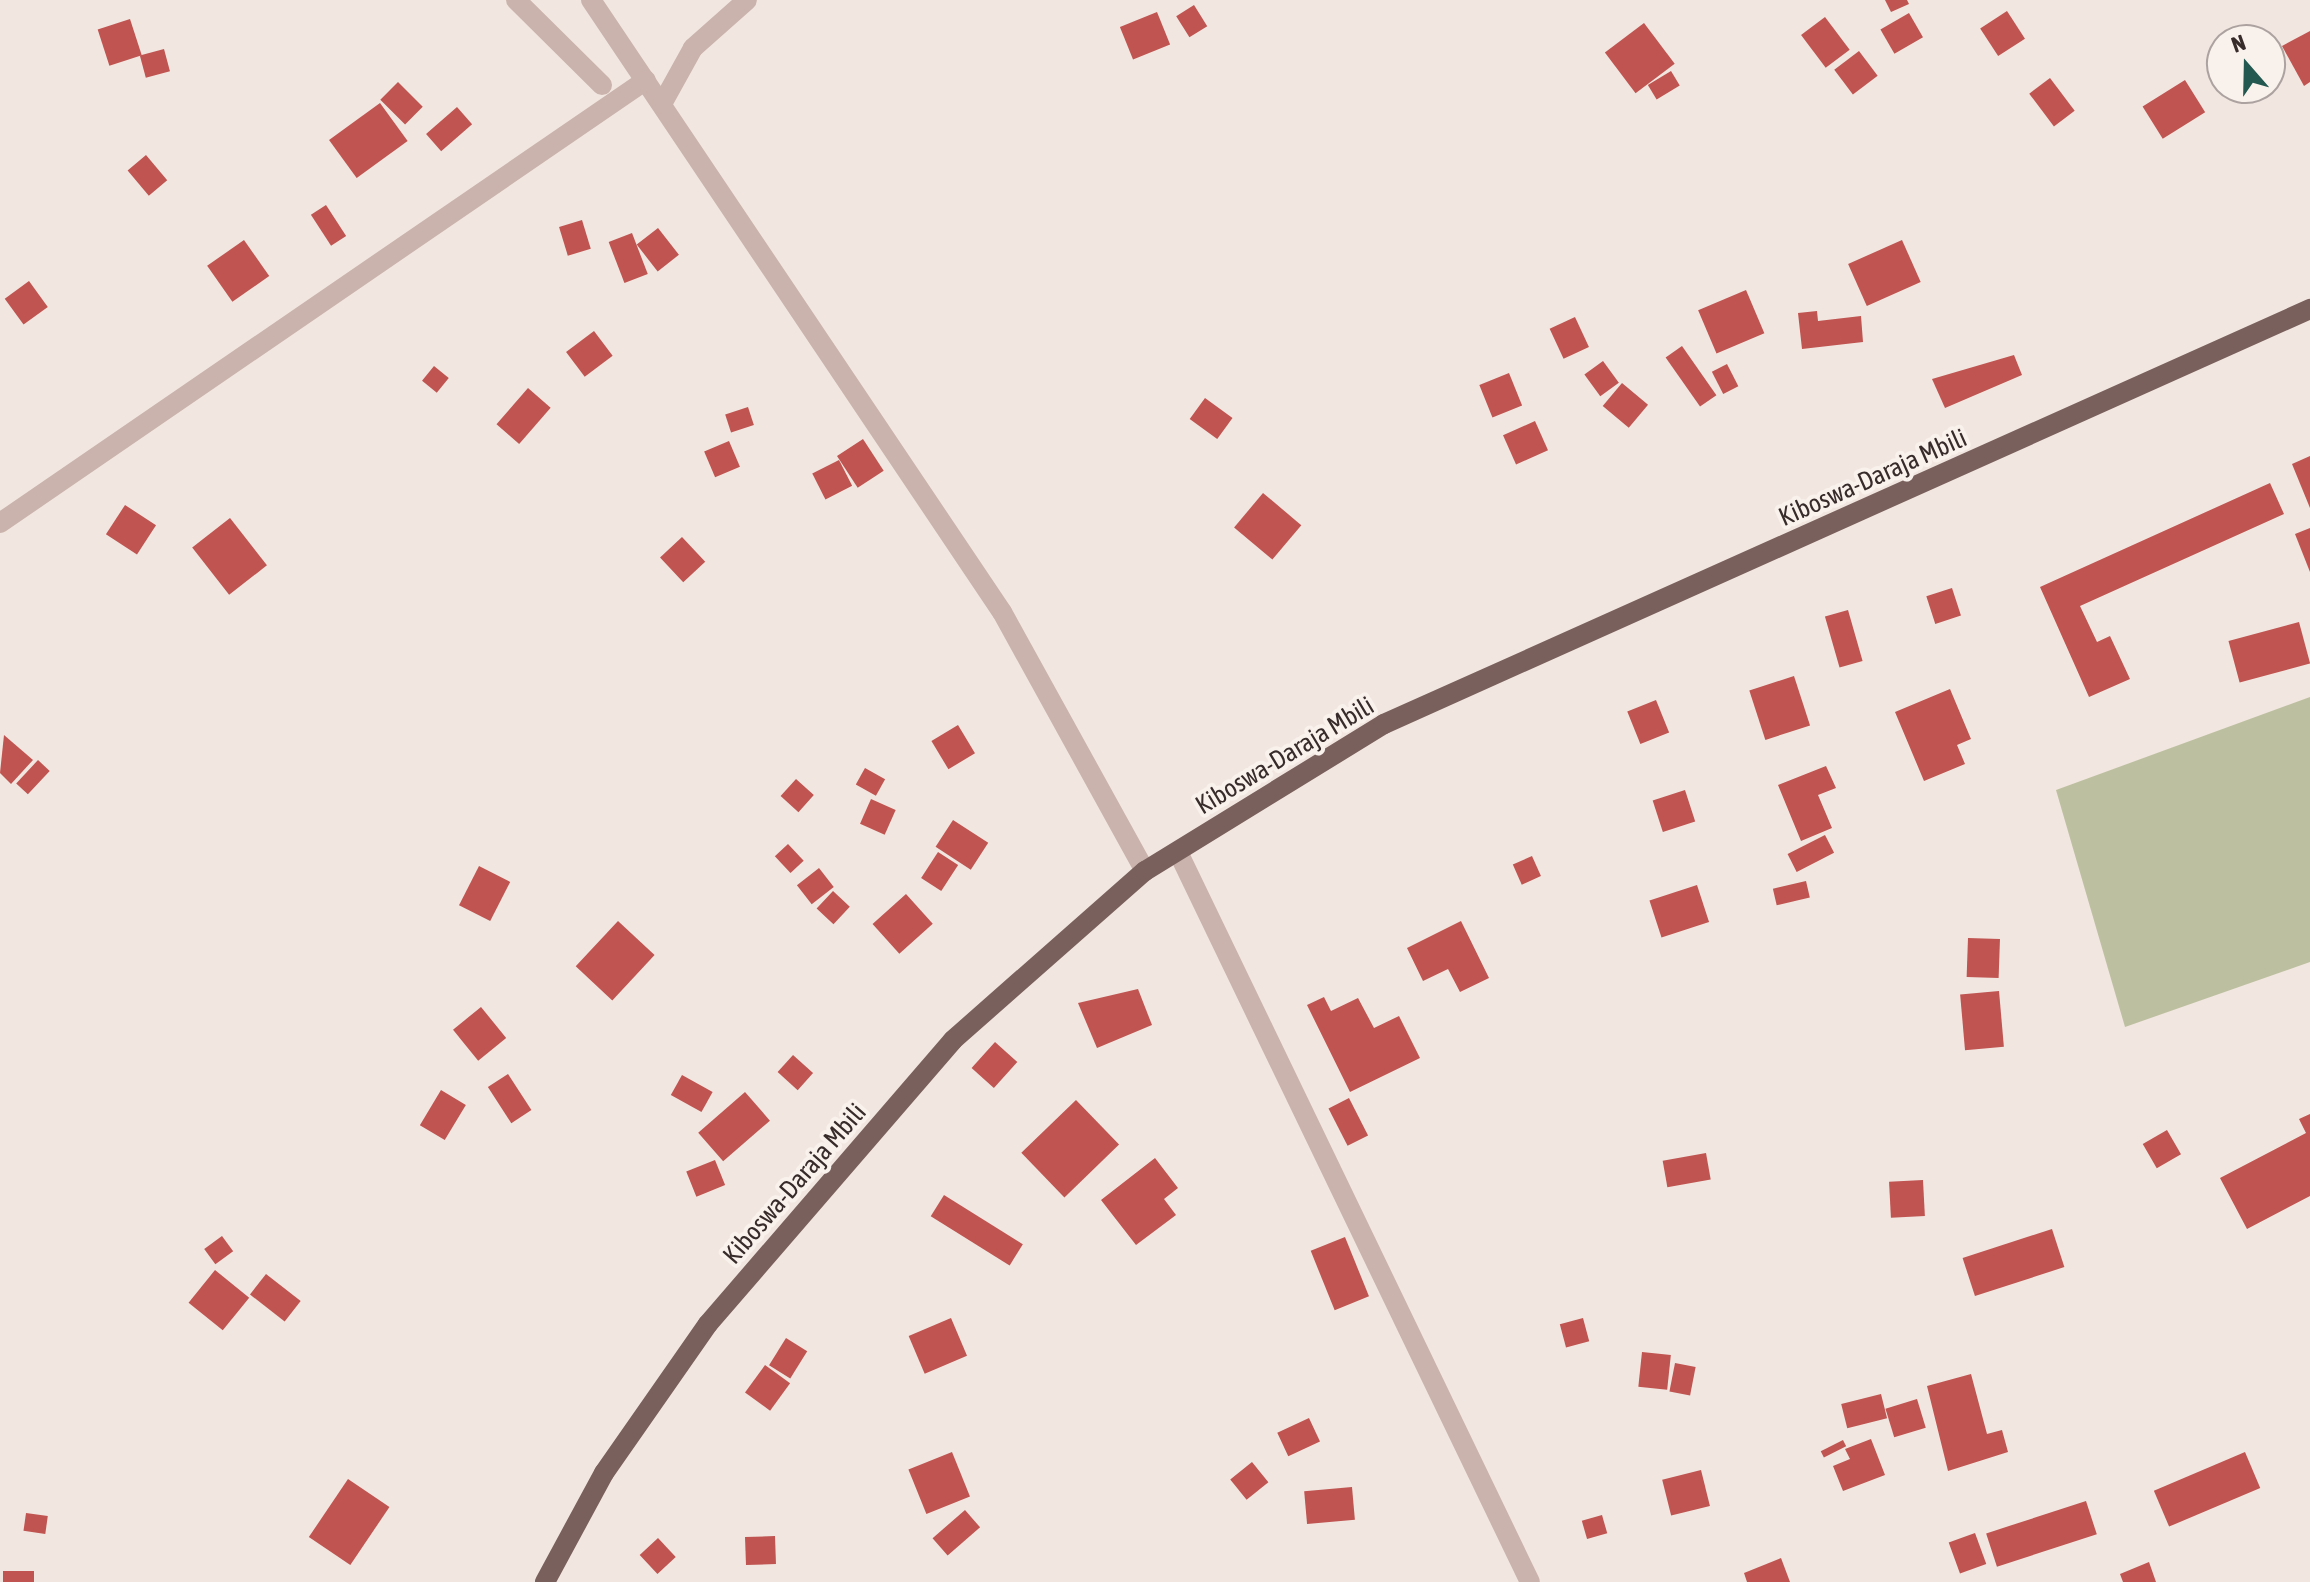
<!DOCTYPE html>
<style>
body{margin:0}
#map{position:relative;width:2310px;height:1582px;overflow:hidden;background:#f2e6e0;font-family:"Asap Condensed",sans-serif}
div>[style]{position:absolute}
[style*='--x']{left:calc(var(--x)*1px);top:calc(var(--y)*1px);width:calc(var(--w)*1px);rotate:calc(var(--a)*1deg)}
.green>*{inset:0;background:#bdc0a0}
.building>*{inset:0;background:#bf5451;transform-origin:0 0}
.minor>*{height:20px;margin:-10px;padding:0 10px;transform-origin:10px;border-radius:10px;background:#cab3ac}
.major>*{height:20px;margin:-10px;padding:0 10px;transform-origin:10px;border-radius:10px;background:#79605d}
span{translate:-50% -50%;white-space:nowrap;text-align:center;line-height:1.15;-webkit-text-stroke:8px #f9f1ec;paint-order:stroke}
.street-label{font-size:26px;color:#382c2b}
.north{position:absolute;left:2206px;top:24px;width:80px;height:80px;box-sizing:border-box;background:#f9f1ec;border:2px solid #aca29f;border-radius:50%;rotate:340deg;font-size:22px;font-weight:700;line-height:32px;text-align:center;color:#382c2b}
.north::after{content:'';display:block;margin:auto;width:28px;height:36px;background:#225850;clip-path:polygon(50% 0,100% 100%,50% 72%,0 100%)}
</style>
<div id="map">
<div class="green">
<i style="clip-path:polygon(2310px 697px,2310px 962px,2125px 1027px,2056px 790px)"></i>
</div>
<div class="building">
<i style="clip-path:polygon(1885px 0,1907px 0,1909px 4px,1891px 12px)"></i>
<i style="left:1194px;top:5px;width:25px;height:21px;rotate:58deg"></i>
<i style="left:2007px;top:11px;width:33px;height:32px;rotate:57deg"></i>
<i style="left:1157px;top:12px;width:35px;height:40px;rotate:68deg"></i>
<i style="left:1909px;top:13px;width:28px;height:33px;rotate:60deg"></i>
<i style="left:1825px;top:17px;width:41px;height:30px;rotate:53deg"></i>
<i style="left:130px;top:19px;width:38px;height:34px;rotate:72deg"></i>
<i style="left:1644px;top:23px;width:51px;height:49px;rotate:53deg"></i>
<i style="clip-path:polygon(2310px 31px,2310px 82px,2304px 86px,2282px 46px)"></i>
<i style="left:164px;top:49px;width:23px;height:25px;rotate:75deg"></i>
<i style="left:1859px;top:51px;width:31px;height:31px;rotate:53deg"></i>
<i style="left:1671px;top:71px;width:17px;height:27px;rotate:59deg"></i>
<i style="left:2050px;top:78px;width:41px;height:26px;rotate:53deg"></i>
<i style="left:2185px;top:80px;width:38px;height:50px;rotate:58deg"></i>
<i style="left:398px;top:82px;width:35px;height:25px;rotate:45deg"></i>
<i style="left:380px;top:103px;width:47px;height:63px;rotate:54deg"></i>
<i style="left:457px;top:107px;width:23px;height:41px;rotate:49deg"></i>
<i style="left:146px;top:155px;width:33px;height:24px;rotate:50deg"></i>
<i style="left:326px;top:205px;width:37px;height:18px;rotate:57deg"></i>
<i style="left:582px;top:220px;width:30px;height:24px;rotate:73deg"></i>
<i style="left:658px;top:228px;width:34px;height:27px;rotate:52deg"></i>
<i style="left:632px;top:233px;width:44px;height:25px;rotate:69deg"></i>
<i style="left:244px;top:240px;width:44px;height:45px;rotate:55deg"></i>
<i style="left:1902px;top:240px;width:46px;height:59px;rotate:66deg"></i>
<i style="left:29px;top:281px;width:32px;height:30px;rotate:54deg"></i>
<i style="left:1746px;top:290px;width:47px;height:52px;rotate:67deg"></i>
<i style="clip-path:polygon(1817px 311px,1818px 321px,1861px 316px,1863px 342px,1802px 349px,1798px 313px)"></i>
<i style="left:1575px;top:317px;width:33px;height:28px;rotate:65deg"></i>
<i style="left:594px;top:331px;width:31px;height:35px;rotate:53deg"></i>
<i style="left:1682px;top:346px;width:60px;height:20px;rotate:55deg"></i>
<i style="clip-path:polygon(2014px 355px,2022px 375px,1945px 408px,1932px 379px)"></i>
<i style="left:1603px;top:361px;width:27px;height:23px;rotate:54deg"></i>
<i style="left:1727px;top:364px;width:25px;height:17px;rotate:63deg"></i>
<i style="left:434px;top:366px;width:19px;height:19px;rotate:39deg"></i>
<i style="left:1509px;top:373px;width:35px;height:32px;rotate:68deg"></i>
<i style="left:1622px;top:383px;width:34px;height:30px;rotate:40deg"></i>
<i style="left:528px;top:388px;width:30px;height:48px;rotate:41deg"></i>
<i style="left:1205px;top:398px;width:34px;height:26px;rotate:36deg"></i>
<i style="left:748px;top:407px;width:19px;height:24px;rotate:72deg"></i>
<i style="left:1535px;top:421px;width:32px;height:35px;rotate:66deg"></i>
<i style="left:863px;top:439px;width:38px;height:31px;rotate:57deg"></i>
<i style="left:729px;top:441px;width:28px;height:27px;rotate:67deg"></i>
<i style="clip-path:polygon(2310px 456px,2310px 508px,2292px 464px)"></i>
<i style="left:839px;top:460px;width:29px;height:30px;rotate:63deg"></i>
<i style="clip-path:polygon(2270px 483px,2284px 514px,2080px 606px,2097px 642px,2110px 636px,2130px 679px,2089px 697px,2040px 587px)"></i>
<i style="left:1263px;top:493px;width:50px;height:45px;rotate:40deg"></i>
<i style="left:125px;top:505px;width:37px;height:35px;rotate:33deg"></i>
<i style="left:230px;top:518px;width:60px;height:48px;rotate:52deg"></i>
<i style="clip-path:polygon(2310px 528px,2310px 572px,2295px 534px)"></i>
<i style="left:682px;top:537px;width:34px;height:30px;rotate:47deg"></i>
<i style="left:1952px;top:588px;width:29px;height:27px;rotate:72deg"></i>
<i style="left:1848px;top:610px;width:53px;height:24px;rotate:74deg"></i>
<i style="left:2299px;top:622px;width:43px;height:73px;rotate:75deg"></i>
<i style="left:1794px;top:676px;width:52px;height:47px;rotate:72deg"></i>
<i style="clip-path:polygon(1950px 689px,1971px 739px,1957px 745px,1965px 764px,1924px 781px,1895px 712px)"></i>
<i style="left:1656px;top:700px;width:35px;height:31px;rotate:68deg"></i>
<i style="left:958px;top:725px;width:33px;height:31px;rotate:59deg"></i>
<i style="clip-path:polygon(4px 735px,33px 760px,11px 784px,0 773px)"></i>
<i style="left:38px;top:760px;width:16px;height:32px;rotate:43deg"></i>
<i style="clip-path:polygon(1826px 766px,1836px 788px,1818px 795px,1832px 828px,1801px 841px,1778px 785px)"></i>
<i style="left:865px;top:768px;width:23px;height:19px;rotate:29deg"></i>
<i style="left:796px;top:779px;width:24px;height:23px;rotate:42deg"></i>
<i style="left:1685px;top:790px;width:33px;height:34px;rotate:72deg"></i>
<i style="left:871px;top:799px;width:27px;height:27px;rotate:24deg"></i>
<i style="left:953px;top:820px;width:42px;height:32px;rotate:33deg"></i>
<i style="left:1825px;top:835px;width:20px;height:42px;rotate:63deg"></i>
<i style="left:788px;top:844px;width:23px;height:18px;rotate:47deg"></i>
<i style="left:938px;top:852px;width:24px;height:31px;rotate:33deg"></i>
<i style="left:1532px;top:856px;width:22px;height:21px;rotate:66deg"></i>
<i style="left:479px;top:866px;width:35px;height:44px;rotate:27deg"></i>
<i style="left:819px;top:868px;width:24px;height:28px;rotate:52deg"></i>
<i style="left:1806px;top:881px;width:17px;height:34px;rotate:77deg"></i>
<i style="left:1697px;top:885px;width:39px;height:50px;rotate:72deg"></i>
<i style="left:833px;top:891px;width:23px;height:24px;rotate:43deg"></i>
<i style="left:906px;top:894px;width:40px;height:45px;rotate:48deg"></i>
<i style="left:618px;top:921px;width:50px;height:62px;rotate:43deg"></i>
<i style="clip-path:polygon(1461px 921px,1489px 978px,1460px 992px,1448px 969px,1423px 981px,1407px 948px)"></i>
<i style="left:1968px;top:938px;width:32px;height:39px;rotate:2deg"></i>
<i style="clip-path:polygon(1138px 989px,1152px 1025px,1097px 1048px,1078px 1003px)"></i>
<i style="left:1999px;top:991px;width:56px;height:39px;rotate:85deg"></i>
<i style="clip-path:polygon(1324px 997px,1331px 1011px,1358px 998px,1374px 1028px,1399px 1016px,1420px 1058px,1350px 1092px,1307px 1005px)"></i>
<i style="left:481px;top:1007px;width:40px;height:36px;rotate:51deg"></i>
<i style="left:995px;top:1042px;width:30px;height:35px;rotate:42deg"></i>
<i style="left:793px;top:1055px;width:27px;height:23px;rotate:42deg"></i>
<i style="left:508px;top:1074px;width:43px;height:24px;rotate:57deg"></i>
<i style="left:682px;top:1075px;width:35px;height:23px;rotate:29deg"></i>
<i style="left:441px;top:1090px;width:29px;height:41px;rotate:31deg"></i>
<i style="left:745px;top:1092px;width:38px;height:62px;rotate:49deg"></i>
<i style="left:1349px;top:1098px;width:42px;height:23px;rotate:63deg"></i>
<i style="left:1076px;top:1100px;width:62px;height:76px;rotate:46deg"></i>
<i style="clip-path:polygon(2310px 1114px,2310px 1196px,2247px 1229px,2220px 1178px,2306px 1133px,2299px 1119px)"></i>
<i style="left:2167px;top:1130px;width:28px;height:28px;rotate:60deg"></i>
<i style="left:1706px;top:1153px;width:27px;height:44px;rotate:80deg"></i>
<i style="clip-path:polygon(1155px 1158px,1178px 1188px,1164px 1199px,1176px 1215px,1136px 1245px,1101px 1200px)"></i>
<i style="left:715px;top:1160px;width:27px;height:31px;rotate:68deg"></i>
<i style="left:1923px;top:1180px;width:36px;height:34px;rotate:87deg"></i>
<i style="left:944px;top:1195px;width:93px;height:25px;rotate:32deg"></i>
<i style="left:2052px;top:1229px;width:40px;height:94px;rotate:72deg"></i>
<i style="left:222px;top:1236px;width:19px;height:22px;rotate:54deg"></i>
<i style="left:1345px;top:1237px;width:64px;height:37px;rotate:68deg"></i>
<i style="left:215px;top:1270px;width:44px;height:42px;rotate:39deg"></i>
<i style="left:266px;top:1274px;width:44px;height:26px;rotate:38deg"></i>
<i style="left:951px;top:1318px;width:41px;height:46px;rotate:67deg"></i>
<i style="left:1583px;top:1318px;width:24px;height:24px;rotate:75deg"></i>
<i style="left:786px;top:1338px;width:25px;height:32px;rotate:32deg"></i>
<i style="left:1642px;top:1352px;width:29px;height:35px;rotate:6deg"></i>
<i style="left:1675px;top:1363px;width:21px;height:29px;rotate:11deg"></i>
<i style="left:765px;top:1365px;width:31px;height:34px;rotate:36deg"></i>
<i style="clip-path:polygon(1971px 1374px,1987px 1434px,2002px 1430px,2008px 1452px,1948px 1471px,1927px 1386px)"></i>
<i style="left:1881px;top:1394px;width:25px;height:41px;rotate:76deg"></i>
<i style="left:1917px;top:1399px;width:30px;height:33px;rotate:73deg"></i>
<i style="left:1309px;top:1418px;width:26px;height:35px;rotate:65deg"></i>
<i style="clip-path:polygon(1871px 1439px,1885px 1475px,1843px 1491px,1833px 1466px,1850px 1459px,1845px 1449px)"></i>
<i style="left:1843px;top:1440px;width:7px;height:25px;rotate:63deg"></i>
<i style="left:952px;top:1452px;width:48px;height:47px;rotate:68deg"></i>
<i style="left:2245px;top:1452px;width:39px;height:99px;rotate:67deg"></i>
<i style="left:1252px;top:1462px;width:26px;height:28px;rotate:51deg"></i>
<i style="left:1701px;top:1470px;width:37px;height:40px;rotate:76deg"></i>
<i style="left:348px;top:1479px;width:50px;height:70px;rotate:34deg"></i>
<i style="left:1352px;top:1487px;width:33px;height:48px;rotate:85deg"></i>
<i style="left:2086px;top:1501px;width:35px;height:105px;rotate:72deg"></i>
<i style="left:965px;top:1510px;width:23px;height:43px;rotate:49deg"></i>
<i style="left:26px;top:1513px;width:22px;height:18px;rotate:8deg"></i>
<i style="left:1602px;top:1515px;width:19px;height:21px;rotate:74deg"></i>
<i style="left:1975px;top:1533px;width:33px;height:28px;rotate:70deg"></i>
<i style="left:775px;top:1536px;width:28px;height:30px;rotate:88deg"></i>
<i style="left:658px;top:1538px;width:26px;height:25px;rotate:47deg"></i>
<i style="clip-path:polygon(1781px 1558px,1790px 1582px,1747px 1582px,1744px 1573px)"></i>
<i style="clip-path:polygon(2149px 1562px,2156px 1582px,2123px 1582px,2120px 1574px)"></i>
<i style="left:3px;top:1571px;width:31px;height:11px"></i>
</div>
<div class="minor">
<i style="--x:516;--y:0;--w:121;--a:44.7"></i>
<i style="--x:591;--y:0;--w:737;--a:56.12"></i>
<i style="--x:1002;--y:612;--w:296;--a:61.1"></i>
<i style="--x:662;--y:104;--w:64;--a:-61"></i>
<i style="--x:693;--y:48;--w:72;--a:-41.6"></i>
<i style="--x:0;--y:523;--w:783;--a:-34.44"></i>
<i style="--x:1178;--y:852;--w:810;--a:64.26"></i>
</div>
<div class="major">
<i style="--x:545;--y:1582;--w:124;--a:-61.6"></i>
<i style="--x:604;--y:1473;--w:182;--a:-55.1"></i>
<i style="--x:708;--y:1324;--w:375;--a:-49.2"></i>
<i style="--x:953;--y:1040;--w:256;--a:-41.4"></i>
<i style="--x:1145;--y:871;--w:281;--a:-31.6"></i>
<i style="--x:1384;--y:724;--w:1015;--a:-24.14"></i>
</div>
<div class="street-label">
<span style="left:1873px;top:478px;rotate:-24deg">Kiboswa-Daraja Mbili</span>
<span style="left:1285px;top:756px;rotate:-31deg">Kiboswa-Daraja Mbili</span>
<span style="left:795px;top:1184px;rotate:-49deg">Kiboswa-Daraja Mbili</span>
</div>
<div class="north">N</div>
</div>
